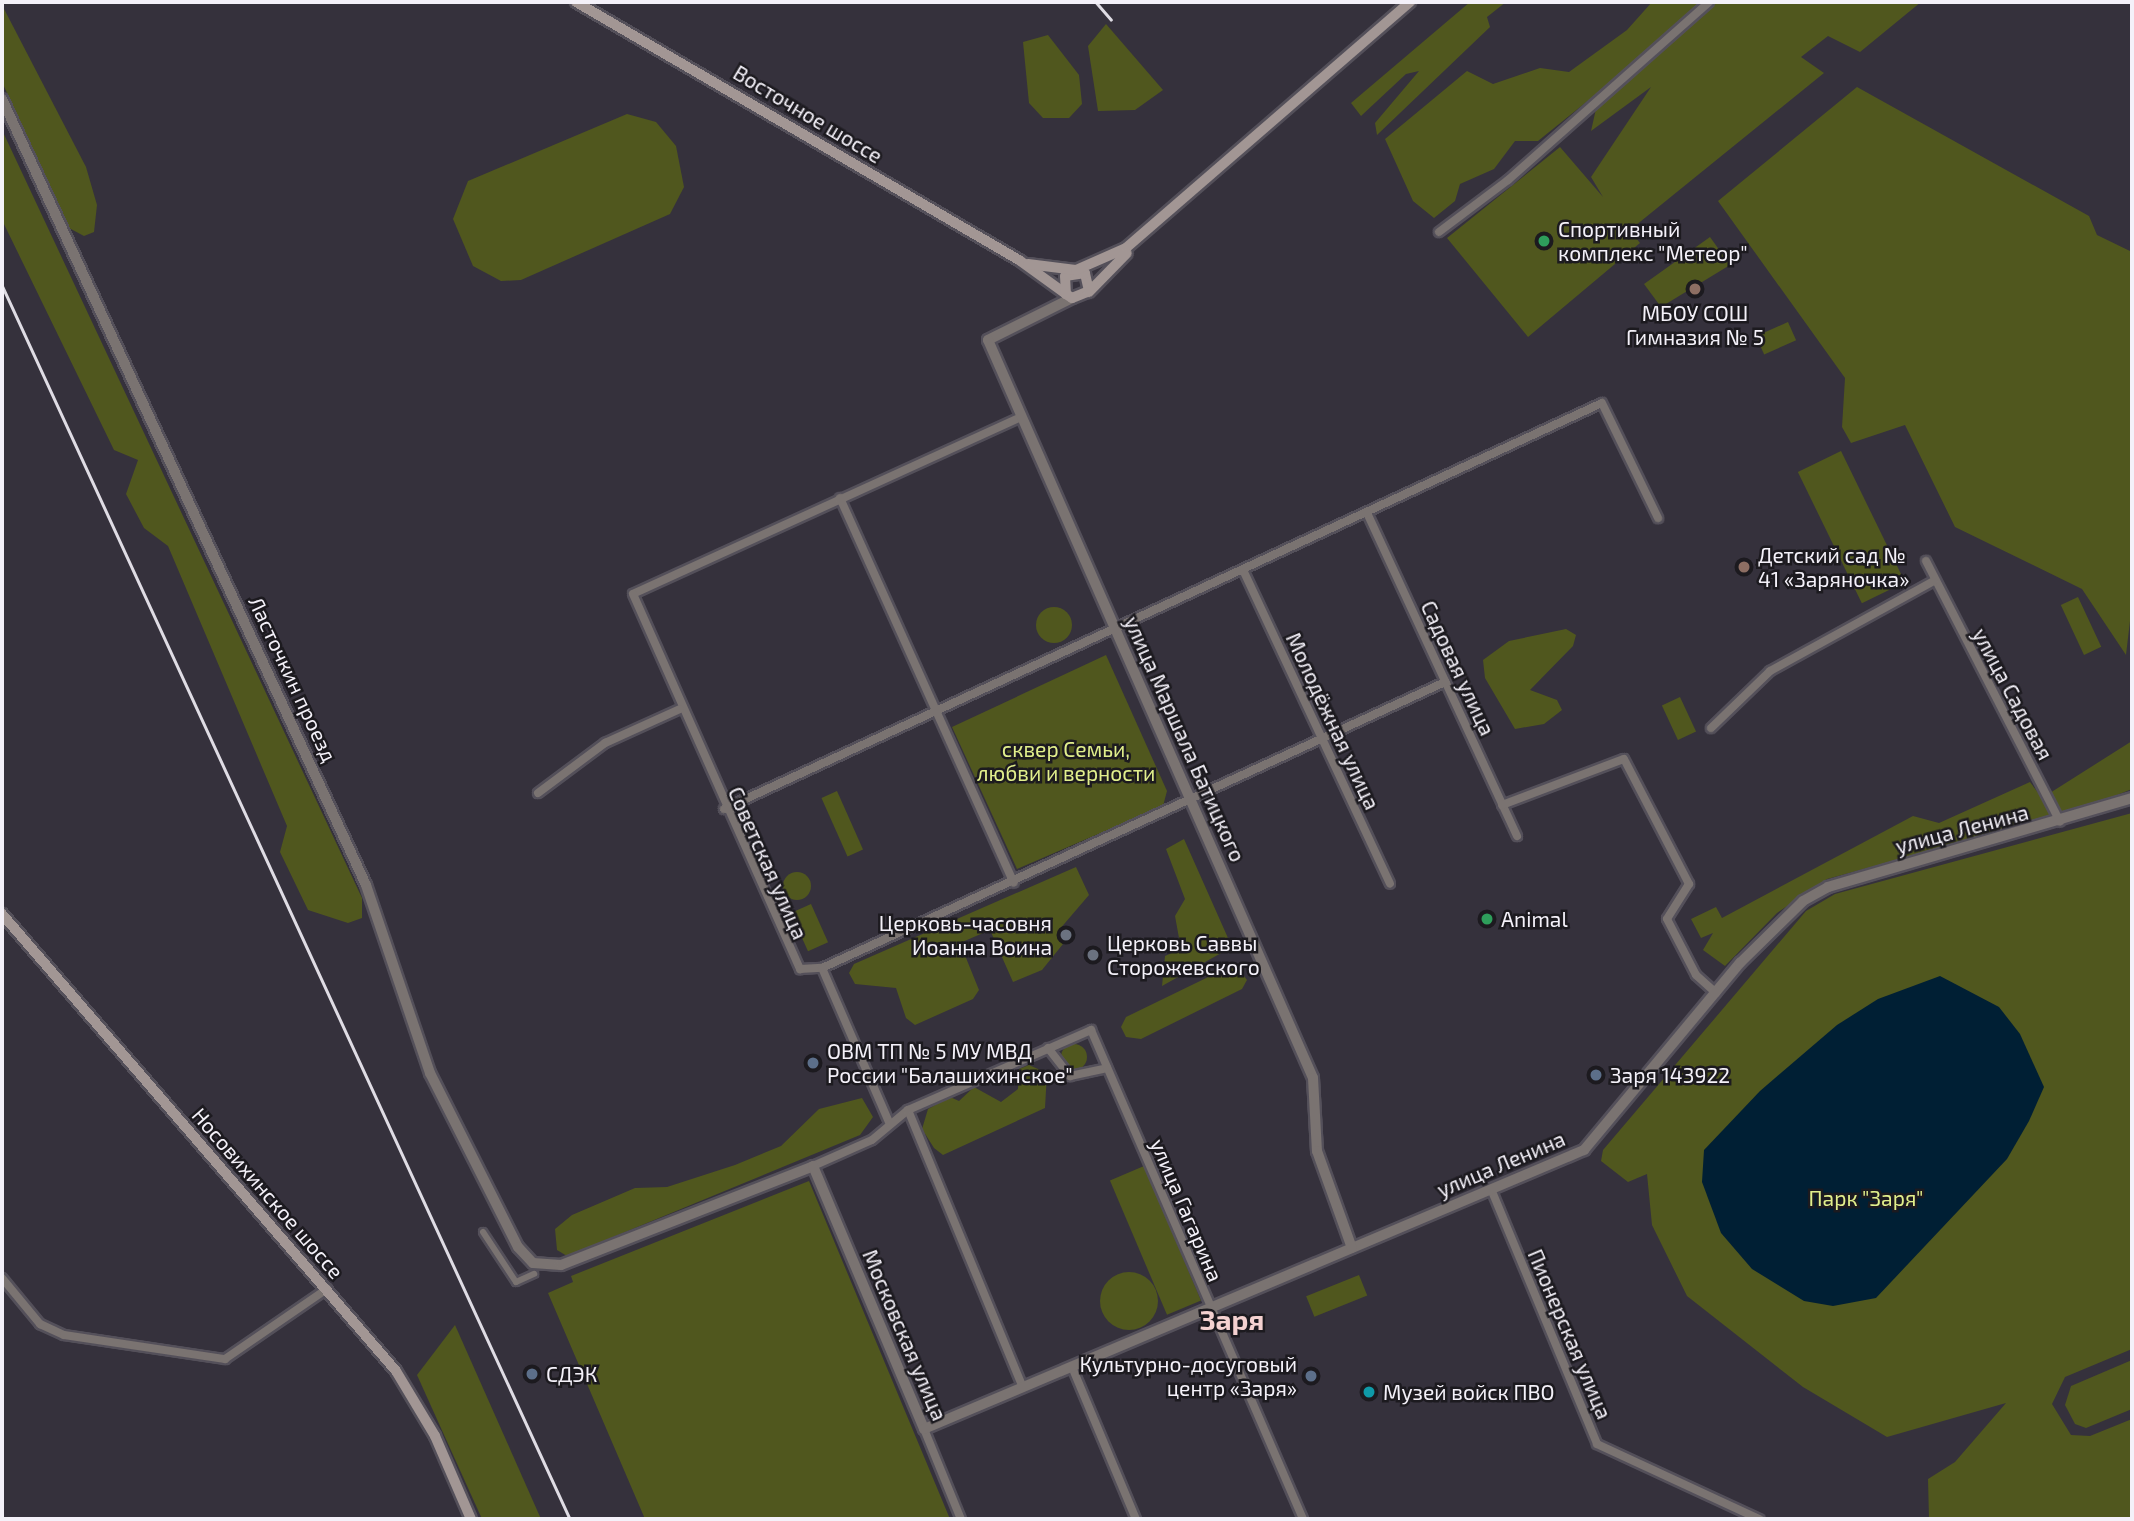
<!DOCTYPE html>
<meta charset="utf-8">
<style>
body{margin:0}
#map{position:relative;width:2134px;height:1521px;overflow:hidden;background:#35313c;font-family:"Exo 2",sans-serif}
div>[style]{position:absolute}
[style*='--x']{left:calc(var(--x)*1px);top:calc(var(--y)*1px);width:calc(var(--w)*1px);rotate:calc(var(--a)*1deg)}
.green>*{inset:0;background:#50571e;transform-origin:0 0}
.round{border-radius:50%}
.water>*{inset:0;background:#001f34}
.roads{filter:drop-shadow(2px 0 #54505a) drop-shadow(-2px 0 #54505a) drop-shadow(0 2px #54505a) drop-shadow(0 -2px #54505a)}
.pedestrian>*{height:6px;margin:-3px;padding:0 3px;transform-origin:3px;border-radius:3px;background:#7a7371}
.minor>*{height:8px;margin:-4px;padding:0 4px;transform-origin:4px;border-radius:4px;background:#7a7371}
.tertiary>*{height:10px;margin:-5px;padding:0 5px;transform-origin:5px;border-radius:5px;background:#7a7371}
.secondary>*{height:10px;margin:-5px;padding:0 5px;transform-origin:5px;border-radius:5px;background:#a29694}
.rail>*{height:2.5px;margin:-1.25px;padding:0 1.25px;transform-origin:1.25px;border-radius:1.25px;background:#dfdce4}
.dots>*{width:19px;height:19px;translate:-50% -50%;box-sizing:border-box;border:4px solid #1c1a1f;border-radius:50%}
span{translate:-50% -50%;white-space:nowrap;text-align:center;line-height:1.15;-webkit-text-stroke:5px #1c1a1f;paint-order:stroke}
.street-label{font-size:21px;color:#f4f1f9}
.poi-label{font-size:21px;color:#f4f1f9}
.left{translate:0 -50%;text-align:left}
.right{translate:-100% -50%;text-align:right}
.park-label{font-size:21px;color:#e1ef8c}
.district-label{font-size:28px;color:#f4d1d0;font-weight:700}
.frame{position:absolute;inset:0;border:4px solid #f4f1f9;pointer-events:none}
</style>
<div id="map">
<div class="green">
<i style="clip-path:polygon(1470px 2px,1506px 2px,1487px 17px,1490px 27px,1377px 135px,1375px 123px,1419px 71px,1406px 74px,1361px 116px,1351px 103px)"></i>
<i style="clip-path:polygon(1652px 2px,1921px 2px,1860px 52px,1828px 36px,1801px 57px,1824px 73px,1630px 230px,1640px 243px,1528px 337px,1447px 238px,1560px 147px,1603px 197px,1591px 177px,1651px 87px,1591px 131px,1600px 91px,1538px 141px,1515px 141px,1494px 169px,1460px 184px,1455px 201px,1434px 218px,1413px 201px,1385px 139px,1467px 71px,1493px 84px,1540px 68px,1569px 72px,1627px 30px)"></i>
<i style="clip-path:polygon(2px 5px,86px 167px,97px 205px,94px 232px,84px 236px,69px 228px,2px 82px)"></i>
<i style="clip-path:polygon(1106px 24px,1163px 90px,1135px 110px,1098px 111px,1088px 46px)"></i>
<i style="clip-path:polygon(1048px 35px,1079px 75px,1082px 104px,1069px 118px,1043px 118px,1029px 103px,1023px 42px)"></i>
<i style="clip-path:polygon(1857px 87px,2089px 216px,2097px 235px,2132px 252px,2132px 604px,2126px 655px,2082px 589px,1955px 527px,1905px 425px,1851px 443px,1842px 427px,1845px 378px,1718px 201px)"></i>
<i style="clip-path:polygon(627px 114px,656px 122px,676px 146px,684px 187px,670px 214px,521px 280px,501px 281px,473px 266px,453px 219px,468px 181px)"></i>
<i style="clip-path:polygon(2px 130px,362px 898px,362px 918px,348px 923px,308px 910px,280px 852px,287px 826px,168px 546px,144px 528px,126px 494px,138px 460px,114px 450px,2px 220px)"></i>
<i style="clip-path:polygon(1710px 237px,1730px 265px,1661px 307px,1644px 284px)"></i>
<i style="left:1788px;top:322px;width:20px;height:35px;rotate:66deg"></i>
<i style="left:1841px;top:451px;width:146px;height:48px;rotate:64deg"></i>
<i style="left:2078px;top:597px;width:55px;height:19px;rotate:65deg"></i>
<i class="round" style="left:1036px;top:607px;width:36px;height:36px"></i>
<i style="clip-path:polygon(1566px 629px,1576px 635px,1573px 646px,1530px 690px,1557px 700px,1562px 710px,1544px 724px,1515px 729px,1485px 678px,1483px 660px,1509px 641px)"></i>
<i style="clip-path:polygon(1106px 655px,1167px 791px,1163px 806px,1017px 869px,952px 727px)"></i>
<i style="left:1680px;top:697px;width:38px;height:20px;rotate:65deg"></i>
<i style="clip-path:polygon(2132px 741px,2132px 789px,2077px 811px,1827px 879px,1777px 913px,1725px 966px,1703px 950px,1713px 933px,1701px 938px,1691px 919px,1716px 907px,1722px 918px,1913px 816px,1939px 823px,2030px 782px,2042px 798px)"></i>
<i style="left:837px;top:791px;width:64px;height:17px;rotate:66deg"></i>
<i style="clip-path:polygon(2132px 813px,2132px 1349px,2065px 1377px,2052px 1404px,2071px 1435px,2090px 1436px,2132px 1419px,2132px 1519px,1929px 1519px,1928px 1479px,1955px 1462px,2006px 1403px,1887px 1437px,1803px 1387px,1687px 1296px,1652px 1225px,1647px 1174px,1628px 1182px,1601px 1161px,1603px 1150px,1806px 911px,1835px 894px)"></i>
<i style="clip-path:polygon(1184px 839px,1232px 947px,1162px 986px,1165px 956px,1181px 949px,1175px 916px,1185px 899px,1166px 849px)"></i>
<i style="clip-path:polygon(1076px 867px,1089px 895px,1059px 930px,1063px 944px,1042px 970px,1013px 982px,990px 930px,960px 943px,979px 990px,973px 999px,915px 1025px,906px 1018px,896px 988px,855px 984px,849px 973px,854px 964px)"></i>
<i class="round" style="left:783px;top:872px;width:28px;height:28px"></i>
<i style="left:811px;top:904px;width:42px;height:22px;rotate:66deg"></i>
<i style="clip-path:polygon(1235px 964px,1247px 980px,1242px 989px,1141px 1039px,1126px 1037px,1121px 1027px,1126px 1017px)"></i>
<i class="round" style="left:1061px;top:1044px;width:26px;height:26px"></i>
<i style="clip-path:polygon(1029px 1065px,1047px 1073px,1045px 1108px,943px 1155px,934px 1148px,922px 1129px,928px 1109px,950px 1097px,959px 1101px,974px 1087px,1001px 1102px,1018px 1089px,1019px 1069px)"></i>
<i style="clip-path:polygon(862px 1098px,873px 1117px,860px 1135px,567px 1256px,557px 1250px,555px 1229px,572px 1215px,635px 1188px,667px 1187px,735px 1165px,781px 1146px,819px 1109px)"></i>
<i style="left:1144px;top:1166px;width:146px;height:37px;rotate:67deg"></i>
<i style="clip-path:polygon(809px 1181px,950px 1519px,645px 1519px,548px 1293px,573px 1282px,571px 1276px)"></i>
<i class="round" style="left:1100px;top:1272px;width:58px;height:58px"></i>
<i style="left:1359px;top:1275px;width:22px;height:57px;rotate:68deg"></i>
<i style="clip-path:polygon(455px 1325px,541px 1519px,482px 1519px,417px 1375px)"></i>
<i style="clip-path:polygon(2132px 1360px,2132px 1409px,2086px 1428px,2075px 1424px,2065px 1405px,2071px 1386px)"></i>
</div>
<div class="water">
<i style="clip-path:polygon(1940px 976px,1999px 1007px,2020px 1034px,2044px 1087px,2029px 1121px,2007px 1159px,1876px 1298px,1833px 1306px,1804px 1301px,1752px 1269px,1721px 1233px,1702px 1182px,1704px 1150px,1760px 1091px,1837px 1025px,1878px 999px)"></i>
</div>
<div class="roads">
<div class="pedestrian">
<i style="--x:483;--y:1232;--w:60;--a:56.6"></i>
<i style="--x:516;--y:1282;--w:20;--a:-24"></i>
</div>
<div class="minor">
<i style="--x:1439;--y:232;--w:86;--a:-37"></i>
<i style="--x:1508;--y:180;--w:268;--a:-41.5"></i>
<i style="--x:1021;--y:417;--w:426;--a:155.5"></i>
<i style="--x:633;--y:594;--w:411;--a:66"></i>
<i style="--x:800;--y:969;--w:22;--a:-3"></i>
<i style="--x:822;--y:968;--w:686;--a:-24.66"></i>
<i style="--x:840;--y:498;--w:422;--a:65.7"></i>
<i style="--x:1368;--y:515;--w:354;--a:65.1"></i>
<i style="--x:1926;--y:561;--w:293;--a:62.8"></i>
<i style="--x:1244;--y:572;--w:344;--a:64.9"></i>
<i style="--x:1711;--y:728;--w:82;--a:-44"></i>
<i style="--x:1770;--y:671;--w:187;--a:-28.8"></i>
<i style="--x:538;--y:793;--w:84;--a:-36.7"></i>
<i style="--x:605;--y:743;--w:82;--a:-24.4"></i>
<i style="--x:1502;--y:805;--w:130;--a:-20.7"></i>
<i style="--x:1624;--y:759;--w:141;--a:62.5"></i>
<i style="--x:1689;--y:884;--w:41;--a:122.2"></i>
<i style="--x:1667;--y:919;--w:63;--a:62.6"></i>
<i style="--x:1696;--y:975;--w:27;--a:42"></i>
<i style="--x:724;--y:809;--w:967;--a:-24.82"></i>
<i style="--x:1602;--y:403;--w:128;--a:64"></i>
<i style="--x:822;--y:968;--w:168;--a:66.5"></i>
<i style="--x:1048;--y:1048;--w:36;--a:52"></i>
<i style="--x:1070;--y:1076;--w:38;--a:-12"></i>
<i style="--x:908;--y:1110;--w:300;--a:67.5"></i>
<i style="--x:813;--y:1166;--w:64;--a:-23.8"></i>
<i style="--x:872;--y:1140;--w:47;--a:-39.8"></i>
<i style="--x:908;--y:1110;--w:200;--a:-23.6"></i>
<i style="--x:1091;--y:1030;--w:533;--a:66.56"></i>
<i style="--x:1491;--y:1189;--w:276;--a:67.4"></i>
<i style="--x:1597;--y:1444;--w:179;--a:24.8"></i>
<i style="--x:2;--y:1278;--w:60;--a:50.4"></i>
<i style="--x:40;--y:1324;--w:26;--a:25"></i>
<i style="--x:64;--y:1335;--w:163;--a:8.5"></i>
<i style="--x:225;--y:1359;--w:124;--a:-34.5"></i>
<i style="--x:1072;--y:1367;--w:165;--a:67.2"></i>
<i style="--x:924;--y:1429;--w:97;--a:67.7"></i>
</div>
<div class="tertiary">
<i style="--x:2;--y:99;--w:866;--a:65.15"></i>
<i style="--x:366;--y:885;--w:199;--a:71.2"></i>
<i style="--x:430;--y:1073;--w:195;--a:63.2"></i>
<i style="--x:518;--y:1247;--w:22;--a:47"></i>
<i style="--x:533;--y:1263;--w:28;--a:4"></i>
<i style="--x:561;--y:1265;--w:271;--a:-21.4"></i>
<i style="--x:813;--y:1166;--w:285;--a:67.1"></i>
<i style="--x:924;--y:1429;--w:717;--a:-22.92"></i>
<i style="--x:1584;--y:1150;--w:244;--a:-50.2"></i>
<i style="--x:1740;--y:963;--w:88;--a:-44.5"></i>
<i style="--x:1803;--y:901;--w:29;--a:-29"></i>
<i style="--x:1828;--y:887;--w:317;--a:-16.3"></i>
<i style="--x:1072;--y:298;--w:94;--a:153.4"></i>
<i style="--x:988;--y:340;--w:806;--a:66.23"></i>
<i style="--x:1313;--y:1078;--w:73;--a:86.9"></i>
<i style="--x:1317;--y:1151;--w:103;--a:70.2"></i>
</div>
<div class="secondary">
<i style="--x:576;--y:2;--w:513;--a:30.22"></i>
<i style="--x:1019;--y:260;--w:58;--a:35.9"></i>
<i style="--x:1066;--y:294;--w:7;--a:34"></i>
<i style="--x:1072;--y:298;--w:18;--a:-22"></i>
<i style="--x:1089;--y:291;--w:18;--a:-103"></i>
<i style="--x:1085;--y:273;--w:20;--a:171"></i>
<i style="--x:1065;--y:276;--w:18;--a:87"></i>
<i style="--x:1028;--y:264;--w:48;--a:7.1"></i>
<i style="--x:1076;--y:270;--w:55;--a:-23.7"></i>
<i style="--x:1126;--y:248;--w:376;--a:-40.9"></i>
<i style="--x:1089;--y:292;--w:54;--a:-45.7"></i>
<i style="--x:2;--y:914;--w:603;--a:49.23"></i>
<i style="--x:396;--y:1371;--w:76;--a:59"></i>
<i style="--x:435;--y:1436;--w:90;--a:66.6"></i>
</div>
</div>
<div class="rail">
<i style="--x:1096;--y:2;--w:23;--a:49"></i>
<i style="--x:2;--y:285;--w:1358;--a:65.28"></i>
</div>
<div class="dots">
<i style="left:1544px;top:241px;background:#2e9e5b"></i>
<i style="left:1695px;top:289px;background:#8d6e63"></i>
<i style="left:1744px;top:567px;background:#8d6e63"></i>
<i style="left:1487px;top:919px;background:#2e9e5b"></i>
<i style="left:1066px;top:935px;background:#6b7280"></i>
<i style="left:1093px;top:955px;background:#6b7280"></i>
<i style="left:813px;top:1063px;background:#5c6f8a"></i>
<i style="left:1596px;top:1075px;background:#5c6f8a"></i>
<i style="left:532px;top:1374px;background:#5c6f8a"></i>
<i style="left:1311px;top:1376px;background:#5c6f8a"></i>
<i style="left:1369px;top:1392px;background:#0f9aa8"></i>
</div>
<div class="street-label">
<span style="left:808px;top:114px;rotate:31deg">Восточное шоссе</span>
<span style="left:1458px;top:668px;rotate:65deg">Садовая улица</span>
<span style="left:293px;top:679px;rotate:65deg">Ласточкин проезд</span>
<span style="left:2013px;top:694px;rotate:62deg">улица Садовая</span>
<span style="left:1333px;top:721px;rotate:65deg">Молодёжная улица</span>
<span style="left:1185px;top:739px;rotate:66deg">улица Маршала Батицкого</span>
<span style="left:1962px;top:829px;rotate:-15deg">улица Ленина</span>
<span style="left:768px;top:863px;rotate:66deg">Советская улица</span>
<span style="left:1501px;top:1164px;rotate:-23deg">улица Ленина</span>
<span style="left:268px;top:1193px;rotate:49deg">Носовихинское шоссе</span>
<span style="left:1187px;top:1210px;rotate:67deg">улица Гагарина</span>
<span style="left:1570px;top:1334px;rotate:67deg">Пионерская улица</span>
<span style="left:905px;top:1335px;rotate:67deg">Московская улица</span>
</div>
<div class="poi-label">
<span class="left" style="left:1558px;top:241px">Спортивный<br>комплекс "Метеор"</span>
<span style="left:1695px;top:325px">МБОУ СОШ<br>Гимназия № 5</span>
<span class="left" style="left:1758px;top:567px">Детский сад №<br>41 «Заряночка»</span>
<span class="left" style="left:1501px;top:919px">Animal</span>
<span class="right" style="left:1052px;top:935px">Церковь-часовня<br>Иоанна Воина</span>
<span class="left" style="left:1107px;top:955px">Церковь Саввы<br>Сторожевского</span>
<span class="left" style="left:827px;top:1063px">ОВМ ТП № 5 МУ МВД<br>России "Балашихинское"</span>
<span class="left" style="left:1610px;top:1075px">Заря 143922</span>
<span class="right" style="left:1297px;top:1376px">Культурно-досуговый<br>центр «Заря»</span>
<span class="left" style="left:546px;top:1374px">СДЭК</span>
<span class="left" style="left:1383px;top:1392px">Музей войск ПВО</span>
</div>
<div class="park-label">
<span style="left:1066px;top:761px">сквер Семьи,<br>любви и верности</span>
<span style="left:1866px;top:1198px">Парк "Заря"</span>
</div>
<div class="district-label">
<span style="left:1232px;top:1319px">Заря</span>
</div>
<div class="frame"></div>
</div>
